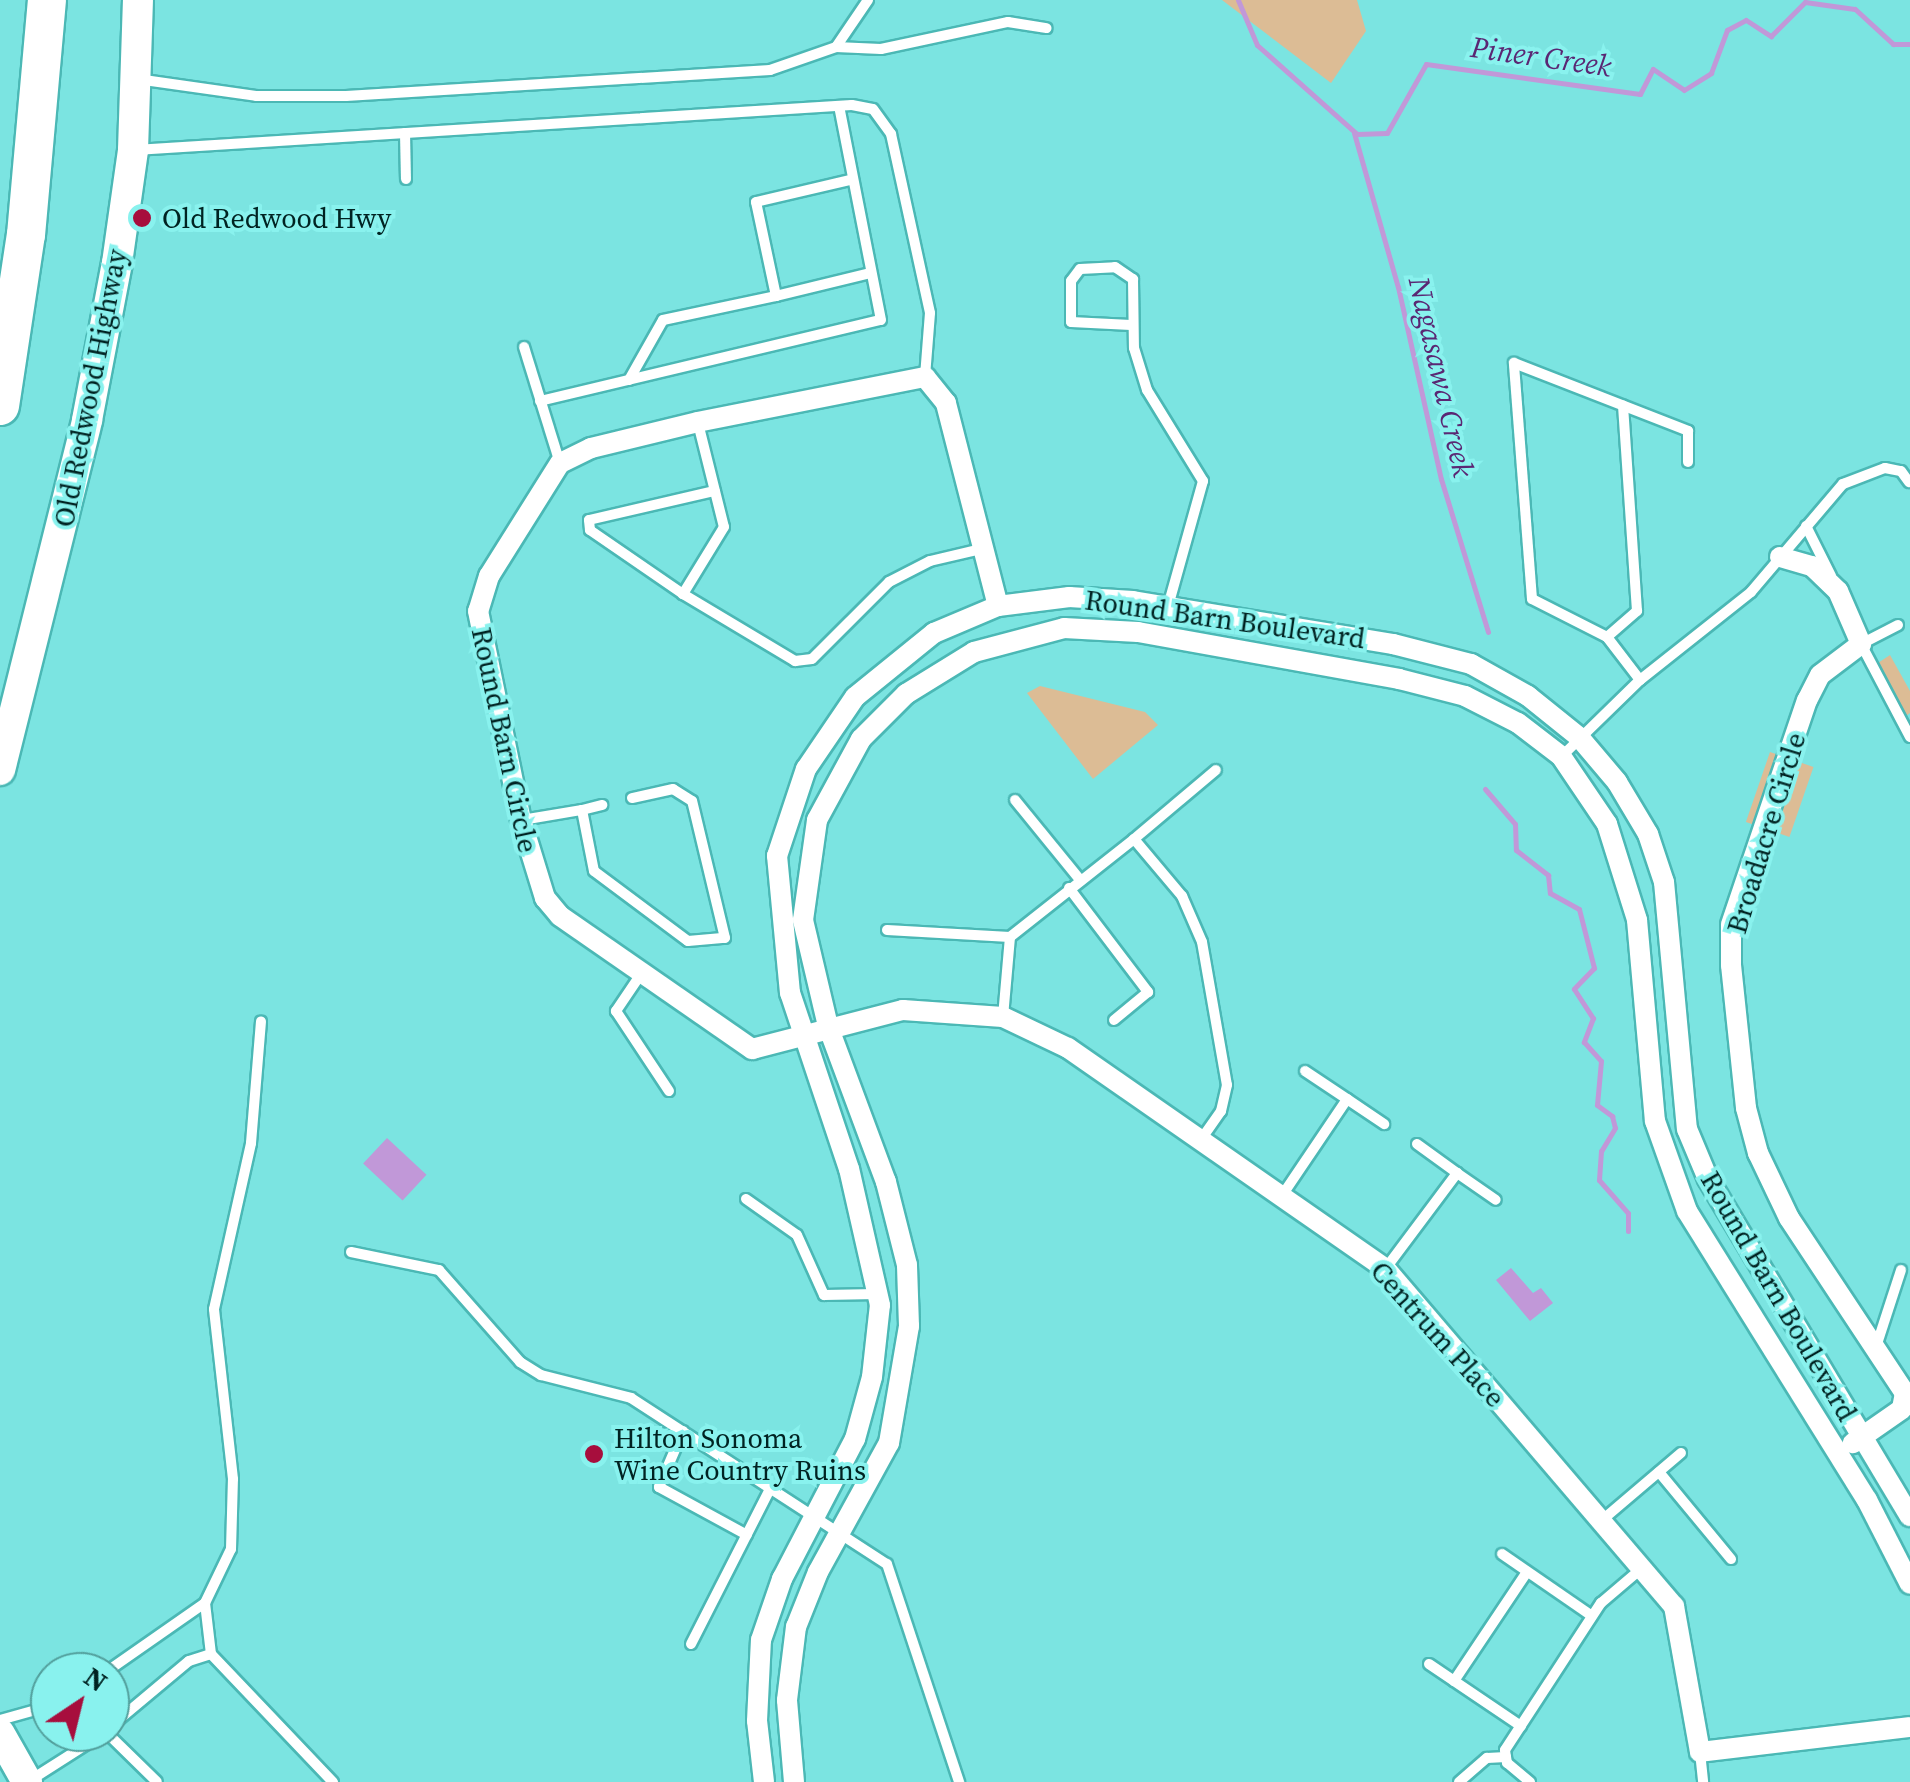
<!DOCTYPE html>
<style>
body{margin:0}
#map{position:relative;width:1910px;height:1782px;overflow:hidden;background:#7be4e1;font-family:"Source Serif 4",serif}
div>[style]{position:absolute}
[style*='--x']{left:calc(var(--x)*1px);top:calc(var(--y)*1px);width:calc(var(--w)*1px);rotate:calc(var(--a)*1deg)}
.green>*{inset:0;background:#dcbc95;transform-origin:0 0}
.water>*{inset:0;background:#c198d8;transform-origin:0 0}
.stream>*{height:5px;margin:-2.5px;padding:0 2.5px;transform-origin:2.5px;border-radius:2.5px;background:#c198d8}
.roads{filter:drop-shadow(2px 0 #4bb8b5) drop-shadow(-2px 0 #4bb8b5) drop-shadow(0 2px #4bb8b5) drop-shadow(0 -2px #4bb8b5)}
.service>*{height:10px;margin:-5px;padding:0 5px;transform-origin:5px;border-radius:5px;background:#fff}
.minor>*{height:20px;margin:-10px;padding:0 10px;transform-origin:10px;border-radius:10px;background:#fff}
.secondary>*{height:30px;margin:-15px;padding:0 15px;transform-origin:15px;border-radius:15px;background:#fff}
.motorway>*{height:38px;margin:-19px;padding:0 19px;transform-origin:19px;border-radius:19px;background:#fff}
.dots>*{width:28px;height:28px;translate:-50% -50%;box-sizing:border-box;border:5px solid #89f2ee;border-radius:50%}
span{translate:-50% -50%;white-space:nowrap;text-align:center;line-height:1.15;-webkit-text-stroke:8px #89f2ee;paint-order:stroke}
.poi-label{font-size:28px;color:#002322}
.left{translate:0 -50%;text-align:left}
.street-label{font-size:28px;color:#002322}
.water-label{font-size:30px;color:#5a2773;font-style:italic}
.north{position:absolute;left:30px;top:1652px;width:100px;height:100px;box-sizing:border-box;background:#89f2ee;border:2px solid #529f9c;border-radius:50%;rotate:35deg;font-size:28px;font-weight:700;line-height:40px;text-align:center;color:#002322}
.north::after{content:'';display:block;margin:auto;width:35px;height:45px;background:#a70e3d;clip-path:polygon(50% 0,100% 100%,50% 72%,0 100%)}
</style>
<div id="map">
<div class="green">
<i style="clip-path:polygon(1222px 0,1357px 0,1366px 31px,1331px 83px)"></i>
<i style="clip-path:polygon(1890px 655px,1910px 691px,1910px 713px,1903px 718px,1872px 667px)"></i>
<i style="clip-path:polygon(1040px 686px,1145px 712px,1158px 725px,1093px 779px,1027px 693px)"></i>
<i style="left:1770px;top:752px;width:46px;height:74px;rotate:19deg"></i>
</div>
<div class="water">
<i style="left:387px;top:1138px;width:54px;height:35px;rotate:43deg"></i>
<i style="clip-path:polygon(1511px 1268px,1533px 1293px,1541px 1288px,1553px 1303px,1530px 1321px,1496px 1280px)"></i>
</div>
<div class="stream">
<i style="--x:1238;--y:0;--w:49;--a:67.1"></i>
<i style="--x:1257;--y:45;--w:134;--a:41.7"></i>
<i style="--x:1357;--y:134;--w:30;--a:-2"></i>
<i style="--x:1387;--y:133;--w:79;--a:-60.5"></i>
<i style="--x:1426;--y:64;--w:216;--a:8"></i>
<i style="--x:1640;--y:94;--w:28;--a:-63"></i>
<i style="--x:1653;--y:69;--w:37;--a:34"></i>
<i style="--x:1684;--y:90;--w:32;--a:-32"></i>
<i style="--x:1711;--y:73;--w:46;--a:-69.6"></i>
<i style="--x:1727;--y:30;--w:21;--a:-28"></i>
<i style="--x:1746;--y:20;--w:30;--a:33"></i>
<i style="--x:1771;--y:36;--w:48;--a:-45"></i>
<i style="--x:1805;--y:2;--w:50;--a:8"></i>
<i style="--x:1855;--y:9;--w:52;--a:42.6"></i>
<i style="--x:1893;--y:44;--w:17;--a:0"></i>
<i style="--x:1354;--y:133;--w:160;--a:74.1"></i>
<i style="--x:1398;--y:287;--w:197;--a:77.4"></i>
<i style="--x:1441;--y:479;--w:160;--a:72.9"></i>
<i style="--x:1485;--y:789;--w:46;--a:49.4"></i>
<i style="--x:1515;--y:824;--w:26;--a:88"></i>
<i style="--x:1516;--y:850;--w:41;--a:38"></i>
<i style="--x:1548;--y:875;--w:18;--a:84"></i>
<i style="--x:1550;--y:893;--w:33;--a:29"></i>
<i style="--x:1579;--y:909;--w:61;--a:75.7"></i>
<i style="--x:1594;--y:968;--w:29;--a:134"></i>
<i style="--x:1574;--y:989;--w:35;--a:57"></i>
<i style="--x:1593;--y:1018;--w:26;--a:111"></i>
<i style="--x:1584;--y:1042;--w:25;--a:48"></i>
<i style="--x:1601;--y:1061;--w:44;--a:95.2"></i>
<i style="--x:1597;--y:1105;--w:19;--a:36"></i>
<i style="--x:1612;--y:1116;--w:12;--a:76"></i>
<i style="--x:1615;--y:1128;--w:27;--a:121"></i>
<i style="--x:1601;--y:1151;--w:29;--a:94"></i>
<i style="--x:1599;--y:1180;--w:44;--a:48.7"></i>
<i style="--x:1628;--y:1213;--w:18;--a:90"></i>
</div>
<div class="roads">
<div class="service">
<i style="--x:836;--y:47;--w:45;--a:2.5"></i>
<i style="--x:881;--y:49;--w:130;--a:-12"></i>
<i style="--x:1008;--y:22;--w:39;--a:9"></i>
<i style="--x:137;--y:79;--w:120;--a:8.1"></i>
<i style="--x:256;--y:96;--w:90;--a:0"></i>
<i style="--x:346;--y:96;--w:425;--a:-3.5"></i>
<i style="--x:770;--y:70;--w:70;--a:-19.2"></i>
<i style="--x:836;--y:47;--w:57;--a:-55.8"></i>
<i style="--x:405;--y:133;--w:46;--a:88.8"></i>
<i style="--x:135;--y:150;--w:718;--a:-3.59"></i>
<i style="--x:852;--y:105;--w:21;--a:11"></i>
<i style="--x:873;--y:109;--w:31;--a:54"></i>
<i style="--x:891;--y:134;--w:183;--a:77.7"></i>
<i style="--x:930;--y:313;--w:64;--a:94.5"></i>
<i style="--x:776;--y:296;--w:97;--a:-13.7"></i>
<i style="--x:1131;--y:325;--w:60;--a:-177.1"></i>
<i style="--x:1071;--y:322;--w:41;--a:-90"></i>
<i style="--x:1071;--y:281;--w:15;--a:-53"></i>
<i style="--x:1080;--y:269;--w:35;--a:-3"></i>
<i style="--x:1115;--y:267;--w:22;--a:34"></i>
<i style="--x:1133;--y:279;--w:69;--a:89.2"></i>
<i style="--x:1134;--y:348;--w:44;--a:72.8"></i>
<i style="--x:1147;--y:390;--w:107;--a:58.4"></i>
<i style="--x:1203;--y:481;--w:130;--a:105.6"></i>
<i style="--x:524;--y:347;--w:121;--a:72.8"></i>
<i style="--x:629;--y:380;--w:69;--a:-60.5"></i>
<i style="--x:663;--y:320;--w:116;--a:-12"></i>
<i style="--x:776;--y:296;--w:96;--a:-102"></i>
<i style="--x:756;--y:202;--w:97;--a:-13.2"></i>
<i style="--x:540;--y:401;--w:350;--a:-13.4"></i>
<i style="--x:881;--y:320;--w:218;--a:-101.1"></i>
<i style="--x:698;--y:423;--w:107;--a:76"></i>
<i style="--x:724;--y:527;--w:79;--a:121.5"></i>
<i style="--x:683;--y:594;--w:113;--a:-145.5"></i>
<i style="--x:590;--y:530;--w:10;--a:-96"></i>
<i style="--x:589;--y:520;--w:129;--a:-13"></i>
<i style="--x:1806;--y:526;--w:56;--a:63.4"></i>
<i style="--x:683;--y:594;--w:131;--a:30.9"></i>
<i style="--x:795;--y:661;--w:17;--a:-7"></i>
<i style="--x:812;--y:659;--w:109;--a:-45"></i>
<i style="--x:889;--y:582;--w:46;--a:-27.1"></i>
<i style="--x:930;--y:561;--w:52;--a:-13.2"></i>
<i style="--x:1898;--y:625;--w:42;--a:152.8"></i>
<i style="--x:1861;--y:644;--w:105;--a:62.2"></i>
<i style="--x:1607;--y:637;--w:40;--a:-41"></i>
<i style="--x:1637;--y:611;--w:206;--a:-93.9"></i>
<i style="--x:1640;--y:680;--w:54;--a:-127.5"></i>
<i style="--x:1607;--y:637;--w:84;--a:-153.1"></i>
<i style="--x:1532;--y:599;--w:237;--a:-94.4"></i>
<i style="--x:1514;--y:363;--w:187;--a:21.3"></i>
<i style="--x:1688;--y:431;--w:31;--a:90"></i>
<i style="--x:1562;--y:756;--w:109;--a:-44.3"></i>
<i style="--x:1640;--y:680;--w:142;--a:-38.4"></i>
<i style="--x:1751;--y:592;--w:142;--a:-49.6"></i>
<i style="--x:1843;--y:484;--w:45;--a:-20.9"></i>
<i style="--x:1885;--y:468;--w:16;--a:11"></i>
<i style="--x:1901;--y:471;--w:14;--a:54"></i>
<i style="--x:1015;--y:800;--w:104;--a:50.8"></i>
<i style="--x:582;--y:810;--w:21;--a:-14"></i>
<i style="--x:522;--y:820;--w:61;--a:-9.5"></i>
<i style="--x:582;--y:810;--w:62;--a:78.9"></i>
<i style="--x:594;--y:871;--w:117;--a:36.7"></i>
<i style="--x:688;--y:941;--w:37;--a:-5"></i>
<i style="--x:725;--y:938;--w:141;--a:-103.5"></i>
<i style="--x:692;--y:801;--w:22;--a:-148"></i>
<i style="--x:673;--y:789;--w:42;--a:167.6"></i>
<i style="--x:1134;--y:839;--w:107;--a:-40.1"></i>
<i style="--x:1069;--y:888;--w:131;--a:52.8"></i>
<i style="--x:1148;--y:992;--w:44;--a:140.5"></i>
<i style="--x:887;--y:930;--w:123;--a:3.3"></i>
<i style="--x:641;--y:974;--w:45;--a:124"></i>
<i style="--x:616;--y:1011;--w:96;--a:56.5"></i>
<i style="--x:1003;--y:1017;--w:80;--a:-85"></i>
<i style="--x:1010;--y:937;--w:158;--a:-38.3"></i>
<i style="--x:1134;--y:839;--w:75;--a:49.9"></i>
<i style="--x:1182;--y:896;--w:50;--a:66.5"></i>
<i style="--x:1202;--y:942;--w:145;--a:80.1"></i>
<i style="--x:1227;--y:1085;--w:27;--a:103"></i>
<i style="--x:1221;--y:1111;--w:35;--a:125"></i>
<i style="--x:1305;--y:1071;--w:50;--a:33.7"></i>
<i style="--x:1417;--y:1144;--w:49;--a:35.9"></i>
<i style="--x:1281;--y:1197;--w:118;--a:-56"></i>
<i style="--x:1347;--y:1099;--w:45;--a:34"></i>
<i style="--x:746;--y:1199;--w:62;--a:35.2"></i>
<i style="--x:797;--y:1235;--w:66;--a:65.8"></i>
<i style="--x:824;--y:1295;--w:53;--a:-1.1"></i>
<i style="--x:351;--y:1252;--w:90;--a:11.6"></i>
<i style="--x:439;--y:1270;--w:123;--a:48.6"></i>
<i style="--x:520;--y:1362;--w:25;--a:32"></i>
<i style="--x:541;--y:1375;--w:93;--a:14.3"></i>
<i style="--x:631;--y:1398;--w:305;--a:33"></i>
<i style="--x:887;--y:1564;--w:230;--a:71.7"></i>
<i style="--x:1386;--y:1268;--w:119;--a:-53.2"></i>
<i style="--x:1457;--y:1173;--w:47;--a:34.7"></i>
<i style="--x:1876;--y:1347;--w:81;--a:-72"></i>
<i style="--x:683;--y:1431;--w:61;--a:113.2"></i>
<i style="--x:659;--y:1487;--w:100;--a:28.6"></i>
<i style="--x:1659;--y:1472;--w:113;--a:50.4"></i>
<i style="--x:1601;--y:1521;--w:105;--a:-40.4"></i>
<i style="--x:1502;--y:1554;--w:109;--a:34.6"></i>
<i style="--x:205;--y:1603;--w:51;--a:83.3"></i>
<i style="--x:211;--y:1654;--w:177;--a:46.4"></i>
<i style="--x:691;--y:1644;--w:174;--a:-63"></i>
<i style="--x:1429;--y:1664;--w:111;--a:34"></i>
<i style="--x:106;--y:1672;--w:121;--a:-34.9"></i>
<i style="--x:205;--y:1603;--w:60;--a:-64.3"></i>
<i style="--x:231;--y:1549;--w:70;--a:-88.4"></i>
<i style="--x:233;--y:1479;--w:171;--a:-96.4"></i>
<i style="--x:214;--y:1309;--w:170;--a:-77.4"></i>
<i style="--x:251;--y:1143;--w:122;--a:-85.3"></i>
<i style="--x:1454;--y:1681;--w:131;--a:-56.2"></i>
<i style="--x:0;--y:1720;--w:52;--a:-15.6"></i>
<i style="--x:110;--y:1727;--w:103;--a:-39.9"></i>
<i style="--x:189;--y:1661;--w:23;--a:-18"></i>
<i style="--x:1700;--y:1752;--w:30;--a:84"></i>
<i style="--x:29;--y:1781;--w:91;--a:-32.5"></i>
<i style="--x:106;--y:1732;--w:71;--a:44.4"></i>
<i style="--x:1459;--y:1782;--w:37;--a:-41"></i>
<i style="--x:1487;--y:1758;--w:19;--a:-3"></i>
<i style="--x:1530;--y:1782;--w:30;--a:-140"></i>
<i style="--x:1507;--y:1763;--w:13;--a:-99"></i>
<i style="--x:1505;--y:1750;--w:176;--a:-56.9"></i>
<i style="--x:1601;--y:1603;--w:52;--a:-40.4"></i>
</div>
<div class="minor">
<i style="--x:1780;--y:557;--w:33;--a:16"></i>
<i style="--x:1812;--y:566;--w:36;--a:44"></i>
<i style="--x:1838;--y:591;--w:58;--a:66.5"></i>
<i style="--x:1861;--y:644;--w:51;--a:142.9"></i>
<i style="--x:1820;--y:675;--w:28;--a:117"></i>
<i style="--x:1807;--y:700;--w:237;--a:108.7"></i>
<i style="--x:1731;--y:925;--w:40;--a:90"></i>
<i style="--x:1731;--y:965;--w:144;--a:84"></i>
<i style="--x:1746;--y:1108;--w:47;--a:75.1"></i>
<i style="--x:1758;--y:1153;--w:72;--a:64.5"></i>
<i style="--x:1789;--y:1218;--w:210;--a:56.5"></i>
<i style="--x:1905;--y:1393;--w:16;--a:101"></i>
<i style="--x:1902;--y:1409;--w:60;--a:145.2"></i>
<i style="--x:998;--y:606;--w:210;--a:-104.4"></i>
<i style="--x:946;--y:403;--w:33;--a:-129"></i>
<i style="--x:925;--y:377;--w:231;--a:168.8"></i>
<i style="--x:698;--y:422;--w:110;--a:166.3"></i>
<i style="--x:591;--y:448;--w:34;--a:154"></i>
<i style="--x:560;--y:463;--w:133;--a:122.1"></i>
<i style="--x:489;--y:576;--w:37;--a:107"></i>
<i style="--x:478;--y:611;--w:213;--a:78.4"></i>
<i style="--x:521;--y:820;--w:82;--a:72.9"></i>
<i style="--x:545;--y:898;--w:23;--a:50"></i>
<i style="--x:560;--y:916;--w:234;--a:34.7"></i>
<i style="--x:752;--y:1049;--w:156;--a:-14.5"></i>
<i style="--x:903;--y:1010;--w:100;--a:4"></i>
<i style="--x:1003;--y:1017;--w:72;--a:25.5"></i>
<i style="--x:1068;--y:1048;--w:386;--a:34.8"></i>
<i style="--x:1385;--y:1268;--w:445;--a:49.5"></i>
<i style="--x:1674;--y:1606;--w:148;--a:79.9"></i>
<i style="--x:1700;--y:1752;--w:211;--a:-6.8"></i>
<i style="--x:764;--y:1782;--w:61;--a:-96.5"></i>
<i style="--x:757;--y:1721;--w:81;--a:-87.2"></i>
<i style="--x:761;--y:1640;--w:65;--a:-71"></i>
<i style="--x:782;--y:1579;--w:158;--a:-62.5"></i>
<i style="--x:855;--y:1439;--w:64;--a:-74.7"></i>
<i style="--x:872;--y:1377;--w:72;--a:-83.7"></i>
<i style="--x:880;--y:1305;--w:139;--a:-102.8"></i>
<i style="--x:849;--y:1169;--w:186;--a:-108.5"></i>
<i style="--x:790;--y:993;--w:138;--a:-95.4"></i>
<i style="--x:777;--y:856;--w:92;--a:-71.6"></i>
<i style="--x:806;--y:769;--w:87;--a:-55.8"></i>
<i style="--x:855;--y:697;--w:102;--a:-39"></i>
<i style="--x:934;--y:633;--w:69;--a:-22.9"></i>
<i style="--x:998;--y:606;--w:72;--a:-7.2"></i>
<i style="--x:1069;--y:597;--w:64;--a:3.6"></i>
<i style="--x:1133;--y:601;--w:264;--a:9.4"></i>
<i style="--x:1393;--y:644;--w:81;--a:14.4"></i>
<i style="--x:1471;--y:664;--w:65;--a:29.3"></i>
<i style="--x:1528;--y:696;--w:65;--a:38.8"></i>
<i style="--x:1579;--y:737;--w:59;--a:49.8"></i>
<i style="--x:1617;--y:782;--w:61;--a:59.2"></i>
<i style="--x:1648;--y:834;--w:51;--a:71.6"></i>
<i style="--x:1664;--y:882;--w:248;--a:84.7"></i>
<i style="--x:1687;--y:1129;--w:54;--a:67.2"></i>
<i style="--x:1708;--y:1179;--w:393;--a:59.1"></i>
<i style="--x:794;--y:1782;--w:82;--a:-94.9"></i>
<i style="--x:787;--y:1700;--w:74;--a:-83"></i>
<i style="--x:796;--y:1627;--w:59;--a:-68.2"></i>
<i style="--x:818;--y:1572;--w:147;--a:-61.2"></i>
<i style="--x:889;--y:1443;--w:119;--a:-80.3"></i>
<i style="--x:909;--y:1326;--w:61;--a:-91.9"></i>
<i style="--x:907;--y:1265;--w:86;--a:-104.2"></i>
<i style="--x:886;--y:1182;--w:166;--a:-110.4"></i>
<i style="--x:828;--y:1026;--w:109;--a:-103.3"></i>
<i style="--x:803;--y:920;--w:101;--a:-82"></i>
<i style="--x:817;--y:820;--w:92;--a:-61.5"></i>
<i style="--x:861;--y:739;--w:64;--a:-45"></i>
<i style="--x:906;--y:694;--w:80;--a:-31.7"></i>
<i style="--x:974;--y:652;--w:93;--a:-14.9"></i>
<i style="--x:1064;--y:628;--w:74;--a:3.1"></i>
<i style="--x:1138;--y:632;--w:265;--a:10.2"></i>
<i style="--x:1399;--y:679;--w:68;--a:14.4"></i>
<i style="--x:1465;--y:696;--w:59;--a:27"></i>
<i style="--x:1518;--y:723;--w:54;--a:37.5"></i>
<i style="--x:1561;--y:756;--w:82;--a:55.9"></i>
<i style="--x:1607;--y:824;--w:101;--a:72.6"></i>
<i style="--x:1637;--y:920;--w:202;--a:84.9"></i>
<i style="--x:1655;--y:1121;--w:96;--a:70.4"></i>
<i style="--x:1687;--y:1211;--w:340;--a:58.1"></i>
<i style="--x:1867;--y:1500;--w:94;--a:62.9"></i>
</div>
<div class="secondary">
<i style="--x:0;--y:770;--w:361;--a:-76"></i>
<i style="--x:87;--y:420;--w:160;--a:-79.2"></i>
<i style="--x:117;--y:263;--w:114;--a:-81.9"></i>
<i style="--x:133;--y:150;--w:150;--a:-88.1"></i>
<i style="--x:0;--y:1734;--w:55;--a:60.6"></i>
</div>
<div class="motorway">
<i style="--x:0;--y:406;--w:173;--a:-81.4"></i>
<i style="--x:26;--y:235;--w:236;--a:-84.9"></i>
</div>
</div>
<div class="dots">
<i style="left:142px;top:218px;background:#a70e3d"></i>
<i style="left:594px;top:1454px;background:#a70e3d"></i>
</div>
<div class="poi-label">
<span class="left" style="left:162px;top:218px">Old Redwood Hwy</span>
<span class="left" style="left:614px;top:1454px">Hilton Sonoma<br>Wine Country Ruins</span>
</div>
<div class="street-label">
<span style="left:90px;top:388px;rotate:-79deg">Old Redwood Highway</span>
<span style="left:1225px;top:619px;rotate:8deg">Round Barn Boulevard</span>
<span style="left:505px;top:740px;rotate:78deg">Round Barn Circle</span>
<span style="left:1766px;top:833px;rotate:-73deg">Broadacre Circle</span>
<span style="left:1779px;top:1296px;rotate:60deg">Round Barn Boulevard</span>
<span style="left:1438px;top:1334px;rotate:48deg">Centrum Place</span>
</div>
<div class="water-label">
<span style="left:1541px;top:57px;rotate:8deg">Piner Creek</span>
<span style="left:1441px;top:377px;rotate:77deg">Nagasawa Creek</span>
</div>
<div class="north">N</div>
</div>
